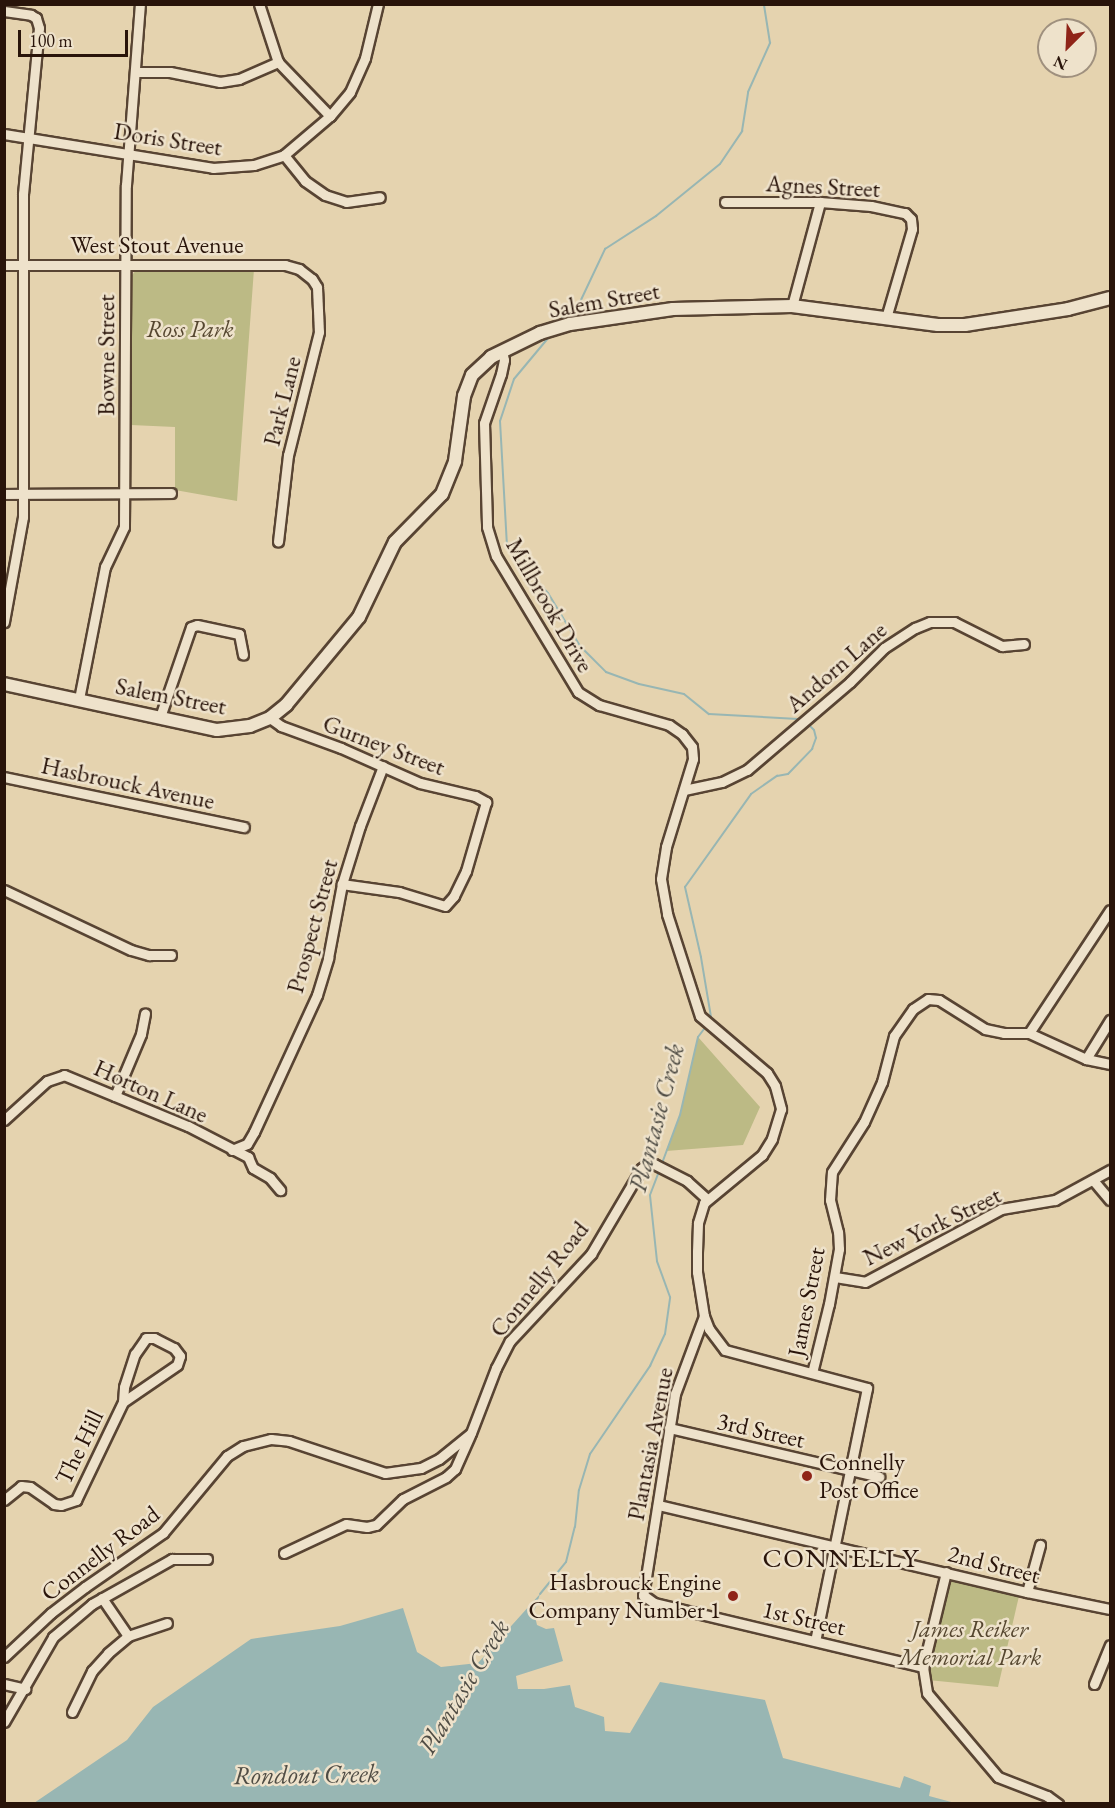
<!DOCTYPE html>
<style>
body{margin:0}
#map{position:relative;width:1115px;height:1808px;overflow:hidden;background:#e5d3af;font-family:"EB Garamond",serif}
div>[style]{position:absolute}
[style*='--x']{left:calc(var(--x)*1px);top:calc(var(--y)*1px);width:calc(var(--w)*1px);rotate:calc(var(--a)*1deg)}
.green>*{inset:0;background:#bcba85}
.water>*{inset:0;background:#98b6b3}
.stream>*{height:2px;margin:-1px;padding:0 1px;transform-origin:1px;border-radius:1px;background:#98b6b3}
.roads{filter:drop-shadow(2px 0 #584433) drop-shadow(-2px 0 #584433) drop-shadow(0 2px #584433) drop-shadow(0 -2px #584433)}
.street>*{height:9px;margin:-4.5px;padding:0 4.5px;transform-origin:4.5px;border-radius:4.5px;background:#eee2cb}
.secondary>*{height:12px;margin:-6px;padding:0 6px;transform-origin:6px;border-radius:6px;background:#eee2cb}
.dots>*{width:16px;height:16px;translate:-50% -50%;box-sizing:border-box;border:3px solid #eee2cb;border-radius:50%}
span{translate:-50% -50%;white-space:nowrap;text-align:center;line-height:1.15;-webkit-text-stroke:5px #eee2cb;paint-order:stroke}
.street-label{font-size:24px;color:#29140a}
.park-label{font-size:24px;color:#55462f;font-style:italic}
.poi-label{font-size:24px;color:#29140a}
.left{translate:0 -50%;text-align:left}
.right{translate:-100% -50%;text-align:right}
.water-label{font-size:26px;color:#504d45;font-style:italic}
.quarter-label{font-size:27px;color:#29140a;letter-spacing:1.5px}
.frame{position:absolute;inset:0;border:6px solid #29140a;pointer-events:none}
.north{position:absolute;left:1037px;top:18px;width:60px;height:60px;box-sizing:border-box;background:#eee2cb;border:2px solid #9f907e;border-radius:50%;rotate:204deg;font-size:16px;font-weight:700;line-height:24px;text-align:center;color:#29140a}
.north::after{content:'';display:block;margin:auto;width:21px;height:27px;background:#8f2418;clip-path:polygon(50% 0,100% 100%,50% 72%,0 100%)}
.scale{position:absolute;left:18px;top:30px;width:110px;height:27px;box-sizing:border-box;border:3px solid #29140a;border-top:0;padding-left:8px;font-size:18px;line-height:21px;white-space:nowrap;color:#29140a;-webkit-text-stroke:4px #eee2cb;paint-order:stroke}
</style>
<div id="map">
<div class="green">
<i style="clip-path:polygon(254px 269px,237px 501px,175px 490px,175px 427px,131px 425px,130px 278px,136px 270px)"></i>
<i style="clip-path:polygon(698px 1037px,760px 1107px,743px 1145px,666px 1151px,680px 1115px)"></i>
<i style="clip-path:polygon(948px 1580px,1019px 1596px,998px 1687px,928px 1680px,926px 1665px)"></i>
</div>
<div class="water">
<i style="clip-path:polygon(540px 1594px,534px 1612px,537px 1625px,546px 1629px,554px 1628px,563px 1661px,516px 1676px,518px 1689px,544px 1689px,570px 1685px,575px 1707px,604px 1717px,605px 1731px,630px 1733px,660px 1682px,765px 1700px,783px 1758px,900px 1788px,904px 1776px,931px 1786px,929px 1796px,955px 1803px,34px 1803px,127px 1740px,153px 1707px,251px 1639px,340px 1626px,403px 1608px,417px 1652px,441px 1667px,478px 1663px)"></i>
</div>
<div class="stream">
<i style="--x:562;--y:317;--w:23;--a:-40"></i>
<i style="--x:580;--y:302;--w:59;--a:-64.7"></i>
<i style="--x:605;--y:249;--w:61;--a:-32.9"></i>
<i style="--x:656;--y:216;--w:82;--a:-39.1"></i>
<i style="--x:720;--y:164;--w:40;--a:-56"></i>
<i style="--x:742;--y:131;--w:39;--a:-81"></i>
<i style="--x:748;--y:92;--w:54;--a:-65.8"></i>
<i style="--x:770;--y:43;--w:39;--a:-99"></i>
<i style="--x:549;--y:337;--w:55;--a:129.8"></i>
<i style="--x:514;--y:379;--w:44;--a:108.4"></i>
<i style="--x:500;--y:421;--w:127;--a:86.8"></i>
<i style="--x:507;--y:548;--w:61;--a:47.7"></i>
<i style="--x:548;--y:593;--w:62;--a:58.9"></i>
<i style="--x:580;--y:646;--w:37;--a:45"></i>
<i style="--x:606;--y:672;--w:35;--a:20"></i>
<i style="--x:639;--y:684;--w:46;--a:12.5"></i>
<i style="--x:684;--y:694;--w:32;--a:39"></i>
<i style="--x:709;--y:714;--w:89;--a:3.2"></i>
<i style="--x:711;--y:1017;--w:61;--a:-99.5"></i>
<i style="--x:701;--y:957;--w:72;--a:-102.9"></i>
<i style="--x:685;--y:887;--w:114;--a:-54.6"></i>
<i style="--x:751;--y:794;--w:32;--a:-35"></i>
<i style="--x:777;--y:776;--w:11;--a:-10"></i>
<i style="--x:788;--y:774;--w:35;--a:-46"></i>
<i style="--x:812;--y:749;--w:12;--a:-70"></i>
<i style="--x:816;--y:738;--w:8;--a:-104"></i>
<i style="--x:814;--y:730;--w:8;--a:-135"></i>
<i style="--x:661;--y:1166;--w:54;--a:-69.6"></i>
<i style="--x:680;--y:1115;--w:80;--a:-77"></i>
<i style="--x:698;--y:1037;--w:10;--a:-53"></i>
<i style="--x:540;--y:1594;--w:41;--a:-50.9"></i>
<i style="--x:566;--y:1562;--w:36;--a:-76"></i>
<i style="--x:575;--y:1527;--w:37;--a:-84"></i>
<i style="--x:579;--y:1490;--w:38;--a:-73"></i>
<i style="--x:590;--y:1454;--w:107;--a:-55.7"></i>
<i style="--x:650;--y:1366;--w:35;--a:-65"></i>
<i style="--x:665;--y:1334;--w:37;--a:-82"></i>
<i style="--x:670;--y:1297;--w:38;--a:-110"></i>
<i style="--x:657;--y:1261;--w:66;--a:-96.1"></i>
<i style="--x:650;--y:1195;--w:26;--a:-69"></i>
</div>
<div class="roads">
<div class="street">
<i style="--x:259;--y:4;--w:61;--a:71.9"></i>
<i style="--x:278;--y:62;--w:75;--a:46.1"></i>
<i style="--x:4;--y:11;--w:27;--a:8"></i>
<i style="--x:31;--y:15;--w:6;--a:31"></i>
<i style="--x:36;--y:18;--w:10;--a:73"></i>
<i style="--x:39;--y:28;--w:167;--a:95.5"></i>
<i style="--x:23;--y:194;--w:323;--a:90"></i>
<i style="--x:23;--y:517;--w:107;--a:100.3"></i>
<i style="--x:136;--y:72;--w:34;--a:0"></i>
<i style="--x:170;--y:72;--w:51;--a:11.3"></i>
<i style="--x:220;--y:82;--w:19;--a:-9"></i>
<i style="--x:239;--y:79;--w:43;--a:-23.6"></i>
<i style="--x:4;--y:134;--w:212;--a:9.2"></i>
<i style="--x:213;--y:168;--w:41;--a:-4.2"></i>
<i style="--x:254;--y:165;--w:32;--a:-18"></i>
<i style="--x:284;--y:155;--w:60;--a:-40.3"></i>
<i style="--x:330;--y:116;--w:31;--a:-50"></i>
<i style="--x:350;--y:92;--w:37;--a:-66"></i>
<i style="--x:365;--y:58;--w:56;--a:-76.5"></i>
<i style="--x:284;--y:155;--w:33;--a:51"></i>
<i style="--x:305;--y:181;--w:24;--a:35"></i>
<i style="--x:325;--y:195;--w:22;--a:18"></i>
<i style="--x:346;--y:202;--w:34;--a:-8"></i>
<i style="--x:725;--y:202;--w:95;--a:0"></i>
<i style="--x:820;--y:202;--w:51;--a:4.5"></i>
<i style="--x:871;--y:206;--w:35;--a:12"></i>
<i style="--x:905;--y:213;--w:8;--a:45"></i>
<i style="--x:911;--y:219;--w:10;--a:84"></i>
<i style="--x:912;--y:229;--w:93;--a:106.3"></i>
<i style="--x:4;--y:265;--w:281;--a:0"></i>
<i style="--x:285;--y:265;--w:15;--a:16"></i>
<i style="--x:299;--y:269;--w:16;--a:38"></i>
<i style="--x:312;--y:279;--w:9;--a:58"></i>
<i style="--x:317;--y:287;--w:45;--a:87.5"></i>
<i style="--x:319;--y:332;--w:127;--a:104.1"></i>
<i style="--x:288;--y:455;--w:87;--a:96.6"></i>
<i style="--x:792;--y:306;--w:108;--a:-74.9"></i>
<i style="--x:502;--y:351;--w:9;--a:77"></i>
<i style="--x:504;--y:360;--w:14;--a:102"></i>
<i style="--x:501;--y:374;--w:52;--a:109.1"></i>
<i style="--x:484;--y:423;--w:104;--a:88.3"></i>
<i style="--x:487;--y:527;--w:30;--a:73"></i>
<i style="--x:496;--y:556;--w:159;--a:58.9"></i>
<i style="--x:578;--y:692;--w:25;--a:32"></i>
<i style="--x:599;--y:705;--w:73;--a:15.9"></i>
<i style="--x:669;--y:725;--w:16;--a:35"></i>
<i style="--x:682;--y:734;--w:16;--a:52"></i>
<i style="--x:692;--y:747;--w:12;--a:85"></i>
<i style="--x:693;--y:759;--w:92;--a:107.1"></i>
<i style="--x:666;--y:847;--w:32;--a:99"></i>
<i style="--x:661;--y:879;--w:36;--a:80"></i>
<i style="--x:667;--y:914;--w:107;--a:72.1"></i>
<i style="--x:700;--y:1016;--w:88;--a:40.4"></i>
<i style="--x:767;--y:1073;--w:15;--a:58"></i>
<i style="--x:775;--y:1086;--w:24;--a:75"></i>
<i style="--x:781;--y:1109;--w:31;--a:107"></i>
<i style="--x:772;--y:1139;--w:19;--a:122"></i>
<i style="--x:762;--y:1155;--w:75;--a:140.4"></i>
<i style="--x:704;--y:1203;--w:21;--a:107"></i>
<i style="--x:698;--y:1223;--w:29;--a:92"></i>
<i style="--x:697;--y:1252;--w:20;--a:90"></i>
<i style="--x:697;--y:1272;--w:45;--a:81"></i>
<i style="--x:704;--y:1316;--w:83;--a:110.4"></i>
<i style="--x:675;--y:1394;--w:204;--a:99"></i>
<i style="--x:643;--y:1595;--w:14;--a:36"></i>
<i style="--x:654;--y:1603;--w:277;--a:13.4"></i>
<i style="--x:4;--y:494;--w:167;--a:-0.3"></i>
<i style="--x:79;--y:699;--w:135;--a:-78.9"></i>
<i style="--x:105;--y:567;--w:44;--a:-64.6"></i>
<i style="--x:124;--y:527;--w:342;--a:-89.7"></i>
<i style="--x:126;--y:185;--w:182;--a:-85.6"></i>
<i style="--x:160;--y:717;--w:95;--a:-71"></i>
<i style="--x:191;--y:627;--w:6;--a:-18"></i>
<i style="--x:197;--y:625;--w:43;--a:12.1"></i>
<i style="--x:239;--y:634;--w:21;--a:79"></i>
<i style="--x:270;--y:718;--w:14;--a:36"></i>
<i style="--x:281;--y:726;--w:64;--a:20.1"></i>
<i style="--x:341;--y:748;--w:86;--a:23.9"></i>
<i style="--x:420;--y:783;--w:57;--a:13.3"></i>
<i style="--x:475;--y:796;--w:13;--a:29"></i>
<i style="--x:486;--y:802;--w:72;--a:106.2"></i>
<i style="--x:466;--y:871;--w:28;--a:116"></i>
<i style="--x:454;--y:896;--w:13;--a:132"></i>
<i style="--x:445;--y:906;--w:48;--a:-163.1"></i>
<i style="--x:399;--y:892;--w:58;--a:-172"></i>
<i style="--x:4;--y:777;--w:245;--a:11.8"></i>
<i style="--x:684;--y:790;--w:39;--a:-12"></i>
<i style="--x:722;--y:782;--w:28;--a:-26"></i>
<i style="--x:747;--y:770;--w:135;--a:-40.5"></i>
<i style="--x:850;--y:682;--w:48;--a:-45"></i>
<i style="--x:884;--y:648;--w:37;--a:-33"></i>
<i style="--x:915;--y:628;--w:16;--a:-22"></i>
<i style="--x:930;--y:622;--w:24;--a:0"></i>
<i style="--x:954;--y:622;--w:54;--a:26.6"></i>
<i style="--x:1002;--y:646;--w:22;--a:-5"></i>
<i style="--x:4;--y:890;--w:140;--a:25.3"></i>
<i style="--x:131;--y:950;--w:19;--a:16"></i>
<i style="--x:149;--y:955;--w:22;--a:0"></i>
<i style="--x:1029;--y:1033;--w:147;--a:-56.6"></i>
<i style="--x:1086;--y:1059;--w:46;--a:-58.4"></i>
<i style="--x:115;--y:1096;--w:67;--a:-67.2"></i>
<i style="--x:141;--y:1034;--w:21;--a:-79"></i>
<i style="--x:4;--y:1120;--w:58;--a:-42.2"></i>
<i style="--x:47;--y:1081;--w:18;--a:-19"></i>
<i style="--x:64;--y:1075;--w:134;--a:22.4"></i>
<i style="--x:188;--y:1126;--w:68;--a:27.3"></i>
<i style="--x:248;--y:1157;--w:12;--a:66"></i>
<i style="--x:253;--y:1168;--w:20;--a:30"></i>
<i style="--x:270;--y:1178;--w:16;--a:50"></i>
<i style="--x:232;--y:1150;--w:16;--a:-22"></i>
<i style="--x:247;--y:1144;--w:14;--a:-60"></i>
<i style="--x:254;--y:1132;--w:151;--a:-65.3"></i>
<i style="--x:317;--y:995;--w:39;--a:-73"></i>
<i style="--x:328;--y:958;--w:75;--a:-79.3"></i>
<i style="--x:342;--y:884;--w:61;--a:-72.8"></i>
<i style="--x:360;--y:826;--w:64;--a:-69"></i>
<i style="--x:1093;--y:1180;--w:26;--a:50"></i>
<i style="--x:835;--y:1277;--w:30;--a:9"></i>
<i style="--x:865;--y:1282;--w:154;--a:-28.2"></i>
<i style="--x:1001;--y:1209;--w:55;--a:-9.5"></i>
<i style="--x:1055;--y:1200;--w:63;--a:-28.6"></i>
<i style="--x:704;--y:1316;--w:14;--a:69"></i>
<i style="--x:709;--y:1329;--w:26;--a:53"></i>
<i style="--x:725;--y:1350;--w:147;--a:15"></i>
<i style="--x:867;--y:1388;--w:258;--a:101.6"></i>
<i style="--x:146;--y:1338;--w:8;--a:0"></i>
<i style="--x:154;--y:1338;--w:22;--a:27"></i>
<i style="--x:174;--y:1348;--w:10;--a:53"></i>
<i style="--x:180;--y:1356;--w:9;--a:108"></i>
<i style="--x:177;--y:1365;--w:65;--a:145.6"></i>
<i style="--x:123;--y:1402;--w:15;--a:-86"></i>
<i style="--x:124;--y:1387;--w:35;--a:-72"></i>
<i style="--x:135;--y:1354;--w:19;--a:-55"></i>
<i style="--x:812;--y:1373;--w:71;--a:-76.2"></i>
<i style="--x:829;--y:1304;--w:56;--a:-79.7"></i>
<i style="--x:839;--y:1249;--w:17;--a:-93"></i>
<i style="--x:838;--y:1232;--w:33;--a:-104"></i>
<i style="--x:830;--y:1200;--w:28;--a:-86"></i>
<i style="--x:832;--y:1172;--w:59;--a:-57.4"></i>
<i style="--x:864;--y:1122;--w:44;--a:-65.8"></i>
<i style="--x:882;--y:1082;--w:48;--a:-75.4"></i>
<i style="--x:894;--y:1036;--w:33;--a:-55"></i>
<i style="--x:913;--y:1009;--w:18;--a:-34"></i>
<i style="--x:928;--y:999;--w:11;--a:5"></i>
<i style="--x:939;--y:1000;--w:54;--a:32.2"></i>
<i style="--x:985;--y:1029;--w:19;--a:12"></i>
<i style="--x:1004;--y:1033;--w:25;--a:0"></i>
<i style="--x:1029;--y:1033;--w:63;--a:24.5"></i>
<i style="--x:1086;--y:1059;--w:25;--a:12"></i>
<i style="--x:669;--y:1428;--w:216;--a:13.1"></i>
<i style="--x:4;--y:1500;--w:22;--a:-39"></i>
<i style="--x:21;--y:1486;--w:9;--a:6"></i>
<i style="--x:30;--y:1487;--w:29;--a:35"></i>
<i style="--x:54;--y:1504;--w:7;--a:8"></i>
<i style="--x:61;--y:1505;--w:16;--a:-18"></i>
<i style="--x:76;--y:1500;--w:109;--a:-64.4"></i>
<i style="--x:658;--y:1505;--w:379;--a:13.3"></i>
<i style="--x:1027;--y:1592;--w:85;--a:11.6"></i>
<i style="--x:284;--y:1553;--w:68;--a:-25.1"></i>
<i style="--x:346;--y:1524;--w:21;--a:8"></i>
<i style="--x:367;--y:1527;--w:9;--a:-13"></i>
<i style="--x:376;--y:1525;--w:37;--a:-44"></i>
<i style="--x:403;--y:1499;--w:48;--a:-27.1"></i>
<i style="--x:446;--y:1477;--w:12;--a:-42"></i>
<i style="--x:455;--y:1469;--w:37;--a:-66"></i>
<i style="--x:946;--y:1572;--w:98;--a:103.6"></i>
<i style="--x:923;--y:1667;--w:26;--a:81"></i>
<i style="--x:927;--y:1693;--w:110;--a:49.8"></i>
<i style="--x:998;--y:1777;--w:53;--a:21.2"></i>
<i style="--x:1047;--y:1796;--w:14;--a:36"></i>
<i style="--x:1027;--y:1592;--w:49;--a:-74.5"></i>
<i style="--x:102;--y:1598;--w:46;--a:55.6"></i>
<i style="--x:4;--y:1657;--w:64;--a:-43.1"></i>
<i style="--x:51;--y:1613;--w:43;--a:-37.4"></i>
<i style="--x:85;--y:1587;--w:95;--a:-34.7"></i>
<i style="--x:163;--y:1533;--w:100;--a:-50.3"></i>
<i style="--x:227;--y:1456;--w:19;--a:-32"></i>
<i style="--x:243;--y:1446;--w:29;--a:-14"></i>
<i style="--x:271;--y:1439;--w:18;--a:6"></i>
<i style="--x:289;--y:1441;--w:101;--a:18.4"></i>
<i style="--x:385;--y:1473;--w:36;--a:-8"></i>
<i style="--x:421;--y:1468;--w:20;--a:-27"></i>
<i style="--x:439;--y:1459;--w:41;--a:-39.1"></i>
<i style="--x:471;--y:1433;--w:70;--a:-69"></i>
<i style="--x:496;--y:1368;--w:30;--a:-63"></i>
<i style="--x:510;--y:1341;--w:119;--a:-47"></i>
<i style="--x:591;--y:1254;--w:99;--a:-59.5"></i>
<i style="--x:641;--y:1169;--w:8;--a:-40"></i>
<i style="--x:647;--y:1164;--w:7;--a:0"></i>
<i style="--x:654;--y:1164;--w:37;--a:27"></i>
<i style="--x:687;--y:1181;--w:27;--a:42"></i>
<i style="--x:4;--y:1684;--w:22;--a:13"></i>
<i style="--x:1094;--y:1684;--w:42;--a:-67.7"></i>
<i style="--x:72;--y:1712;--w:46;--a:-64"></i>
<i style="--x:92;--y:1671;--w:24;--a:-48"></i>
<i style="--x:108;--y:1653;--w:26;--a:-40"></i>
<i style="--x:128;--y:1636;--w:41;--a:-18.4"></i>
<i style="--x:4;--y:1722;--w:98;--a:-60"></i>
<i style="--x:53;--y:1637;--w:51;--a:-40.2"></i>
<i style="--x:92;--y:1604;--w:92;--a:-29.4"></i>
<i style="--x:172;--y:1559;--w:35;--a:0"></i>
</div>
<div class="secondary">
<i style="--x:4;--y:684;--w:218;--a:12.2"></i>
<i style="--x:217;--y:730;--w:33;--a:-7"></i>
<i style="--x:250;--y:726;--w:22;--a:-22"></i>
<i style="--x:270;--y:718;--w:21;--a:-39"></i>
<i style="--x:286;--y:705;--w:114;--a:-50.3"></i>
<i style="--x:359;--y:617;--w:83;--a:-64.4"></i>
<i style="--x:395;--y:542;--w:67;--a:-45.6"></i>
<i style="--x:442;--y:494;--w:35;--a:-68"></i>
<i style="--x:455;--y:461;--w:66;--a:-82.1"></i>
<i style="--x:464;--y:396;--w:22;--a:-69"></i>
<i style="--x:472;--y:375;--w:26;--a:-43"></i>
<i style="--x:491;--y:357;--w:55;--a:-26.1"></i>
<i style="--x:540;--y:333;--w:31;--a:-17"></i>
<i style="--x:570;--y:324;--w:104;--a:-8.3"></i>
<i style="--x:673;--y:309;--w:119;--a:-1.4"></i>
<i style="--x:792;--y:306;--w:147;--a:7.4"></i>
<i style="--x:938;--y:325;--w:27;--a:0"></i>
<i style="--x:965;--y:325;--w:104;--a:-8.8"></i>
<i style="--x:1068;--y:309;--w:43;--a:-14.7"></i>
</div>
</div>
<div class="dots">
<i style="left:807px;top:1476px;background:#8f2418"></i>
<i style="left:733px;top:1596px;background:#8f2418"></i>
</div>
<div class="street-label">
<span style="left:168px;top:139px;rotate:9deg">Doris Street</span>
<span style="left:823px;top:186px;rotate:3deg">Agnes Street</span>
<span style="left:157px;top:245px">West Stout Avenue</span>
<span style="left:604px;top:300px;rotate:-10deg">Salem Street</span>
<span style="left:106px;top:355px;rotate:-90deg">Bowne Street</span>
<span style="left:282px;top:401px;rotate:-76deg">Park Lane</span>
<span style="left:550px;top:605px;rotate:60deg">Millbrook Drive</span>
<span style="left:836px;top:667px;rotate:-41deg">Andorn Lane</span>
<span style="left:171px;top:696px;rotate:11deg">Salem Street</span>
<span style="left:384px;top:745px;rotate:21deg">Gurney Street</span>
<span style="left:128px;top:783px;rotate:12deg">Hasbrouck Avenue</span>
<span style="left:312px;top:926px;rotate:-75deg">Prospect Street</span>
<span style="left:151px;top:1091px;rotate:24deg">Horton Lane</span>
<span style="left:932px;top:1226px;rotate:-26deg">New York Street</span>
<span style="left:539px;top:1279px;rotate:-51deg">Connelly Road</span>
<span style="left:806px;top:1302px;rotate:-79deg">James Street</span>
<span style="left:761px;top:1430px;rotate:13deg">3rd Street</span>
<span style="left:650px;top:1444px;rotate:-79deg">Plantasia Avenue</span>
<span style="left:79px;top:1447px;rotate:-64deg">The Hill</span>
<span style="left:100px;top:1553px;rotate:-37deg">Connelly Road</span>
<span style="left:994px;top:1564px;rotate:14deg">2nd Street</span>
<span style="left:804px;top:1618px;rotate:13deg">1st Street</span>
</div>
<div class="park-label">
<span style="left:190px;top:329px">Ross Park</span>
<span style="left:970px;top:1643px">James Reiker<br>Memorial Park</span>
</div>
<div class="poi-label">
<span class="left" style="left:819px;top:1476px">Connelly<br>Post Office</span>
<span class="right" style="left:721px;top:1596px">Hasbrouck Engine<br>Company Number 1</span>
</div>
<div class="water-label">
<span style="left:657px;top:1118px;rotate:-75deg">Plantasie Creek</span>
<span style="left:464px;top:1687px;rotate:-59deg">Plantasie Creek</span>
<span style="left:306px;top:1775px;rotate:-1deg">Rondout Creek</span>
</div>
<div class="quarter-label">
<span style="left:841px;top:1558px">CONNELLY</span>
</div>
<div class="frame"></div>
<div class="north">N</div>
<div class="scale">100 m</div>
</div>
